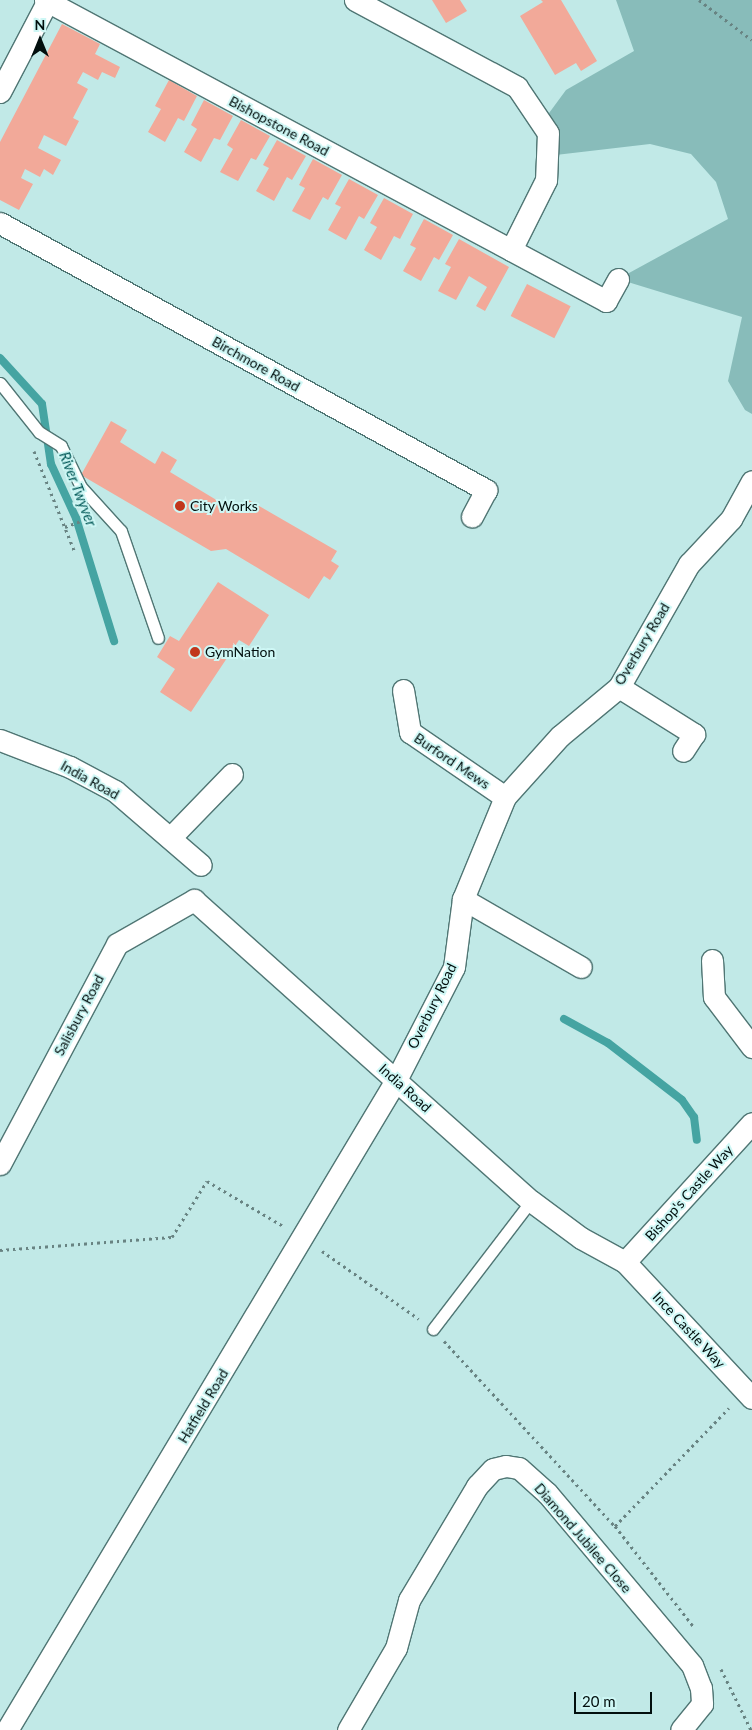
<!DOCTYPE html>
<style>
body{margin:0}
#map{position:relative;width:752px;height:1730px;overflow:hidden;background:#c1e9e7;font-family:Lato,sans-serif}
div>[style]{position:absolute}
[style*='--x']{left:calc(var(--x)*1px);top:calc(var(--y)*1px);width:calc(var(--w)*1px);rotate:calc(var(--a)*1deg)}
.green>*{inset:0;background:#88bcba}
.stream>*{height:8px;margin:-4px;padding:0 4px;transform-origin:4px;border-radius:4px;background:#45a4a2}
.building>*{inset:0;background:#f2a999;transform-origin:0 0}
.path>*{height:3px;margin-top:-1.5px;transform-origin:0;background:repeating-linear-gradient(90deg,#688382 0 2.5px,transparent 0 6.5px)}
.roads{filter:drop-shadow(1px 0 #507674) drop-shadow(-1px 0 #507674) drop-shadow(0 1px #507674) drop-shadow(0 -1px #507674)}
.service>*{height:11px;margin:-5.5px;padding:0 5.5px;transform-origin:5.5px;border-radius:5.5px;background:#fff}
.minor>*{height:21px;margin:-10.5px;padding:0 10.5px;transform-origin:10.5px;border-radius:10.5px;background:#fff}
.dots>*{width:14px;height:14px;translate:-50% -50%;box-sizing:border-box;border:2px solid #cef7f5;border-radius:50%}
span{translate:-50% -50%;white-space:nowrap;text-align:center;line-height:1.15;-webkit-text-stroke:4px #cef7f5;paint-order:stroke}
.street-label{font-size:14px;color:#020f0e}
.poi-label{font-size:14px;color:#020f0e}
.left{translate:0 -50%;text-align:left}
.water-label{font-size:15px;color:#005756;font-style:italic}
.north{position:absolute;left:15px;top:15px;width:50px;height:50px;-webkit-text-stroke:4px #cef7f5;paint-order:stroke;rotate:0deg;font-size:14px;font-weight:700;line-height:20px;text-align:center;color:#020f0e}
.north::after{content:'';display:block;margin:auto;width:18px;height:22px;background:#020f0e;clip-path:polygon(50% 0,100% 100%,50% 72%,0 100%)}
.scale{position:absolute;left:574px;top:1692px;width:78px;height:22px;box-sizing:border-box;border:2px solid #020f0e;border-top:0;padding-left:6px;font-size:15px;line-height:18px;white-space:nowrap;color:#020f0e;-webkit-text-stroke:4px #cef7f5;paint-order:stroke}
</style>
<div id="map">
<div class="green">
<i style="clip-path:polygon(616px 0,752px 0,752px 414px,745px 410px,728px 381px,742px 317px,618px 279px,728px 219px,716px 182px,691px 154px,650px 144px,547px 156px,541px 124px,566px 90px,634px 51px)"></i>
</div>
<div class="stream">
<i style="--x:0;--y:358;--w:62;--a:47.6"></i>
<i style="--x:42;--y:404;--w:61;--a:81.5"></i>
<i style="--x:51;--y:464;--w:60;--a:65.2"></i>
<i style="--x:76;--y:518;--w:129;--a:72.8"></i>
<i style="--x:564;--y:1019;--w:50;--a:28.6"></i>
<i style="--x:608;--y:1043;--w:93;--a:37.6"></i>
<i style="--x:682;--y:1100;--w:21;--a:55"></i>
<i style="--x:694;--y:1117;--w:23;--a:83"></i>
</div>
<div class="building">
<i style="clip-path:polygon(432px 0,460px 0,467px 11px,446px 23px)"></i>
<i style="clip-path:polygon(541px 0,561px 0,597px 61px,581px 71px,576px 63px,555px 75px,520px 16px,543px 2px)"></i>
<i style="clip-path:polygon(62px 24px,100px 44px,95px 54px,120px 67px,115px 78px,102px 72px,98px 80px,83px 72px,77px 83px,88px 89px,73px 118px,79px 121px,66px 146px,44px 135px,38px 148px,61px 160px,53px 175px,44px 169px,40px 177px,25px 169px,21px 178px,33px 184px,19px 210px,0 200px,0 142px)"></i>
<i style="clip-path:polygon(169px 80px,197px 96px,184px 121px,178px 118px,165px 142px,148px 132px,161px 109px,155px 106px)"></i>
<i style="clip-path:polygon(204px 100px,233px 116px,220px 140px,214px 138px,201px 162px,184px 152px,197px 129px,191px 125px)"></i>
<i style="clip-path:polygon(241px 120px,270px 136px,256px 160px,251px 158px,238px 181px,220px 172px,233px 149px,227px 145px)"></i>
<i style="clip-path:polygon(277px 140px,306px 156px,292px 180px,287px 177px,274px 201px,256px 191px,269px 168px,263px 165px)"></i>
<i style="clip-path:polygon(313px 159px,342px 175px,328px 200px,323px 197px,310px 220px,292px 211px,305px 188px,299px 185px)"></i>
<i style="clip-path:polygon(349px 179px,378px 195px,364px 219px,359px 216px,346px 240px,328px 230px,341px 207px,335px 204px)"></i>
<i style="clip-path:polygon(384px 198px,413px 214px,400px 239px,394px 236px,381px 260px,364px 250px,377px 227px,370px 223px)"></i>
<i style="clip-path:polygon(424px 219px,453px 235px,439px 260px,434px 257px,421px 281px,403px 271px,416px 248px,410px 245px)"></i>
<i style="clip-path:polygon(459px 239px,509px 267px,485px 311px,476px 306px,487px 287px,469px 276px,456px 300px,438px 291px,451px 267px,445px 264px)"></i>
<i style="left:527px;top:284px;width:49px;height:36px;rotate:27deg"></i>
<i style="clip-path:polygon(111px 421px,127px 430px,120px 442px,155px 464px,162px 451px,177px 460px,170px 472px,238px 513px,247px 499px,337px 551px,331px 561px,339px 566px,330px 580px,324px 576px,309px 599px,226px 549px,211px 551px,81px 475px)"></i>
<i style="clip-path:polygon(218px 582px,269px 615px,249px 646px,239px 640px,191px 712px,160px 692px,175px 669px,157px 657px,170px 636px,179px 641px)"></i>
</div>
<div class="path">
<i style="--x:699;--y:0;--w:66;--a:37"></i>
<i style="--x:34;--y:451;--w:107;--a:68"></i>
<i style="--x:65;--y:527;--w:22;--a:-21"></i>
<i style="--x:0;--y:1250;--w:172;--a:-4.3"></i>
<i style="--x:172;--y:1237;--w:66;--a:-58"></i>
<i style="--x:207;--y:1181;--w:88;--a:30.6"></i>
<i style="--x:322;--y:1251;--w:118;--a:35"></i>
<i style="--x:444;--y:1341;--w:252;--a:47.3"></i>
<i style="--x:615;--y:1526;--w:127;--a:52"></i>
<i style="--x:615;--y:1526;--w:164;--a:-46"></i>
<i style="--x:721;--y:1669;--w:68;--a:63.8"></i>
</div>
<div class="roads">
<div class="service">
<i style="--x:0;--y:383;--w:63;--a:51.5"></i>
<i style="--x:39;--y:432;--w:26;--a:32"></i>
<i style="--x:61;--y:446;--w:46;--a:64"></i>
<i style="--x:81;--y:487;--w:59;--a:47.7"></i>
<i style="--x:121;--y:531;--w:113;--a:70.9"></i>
<i style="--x:433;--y:1329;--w:161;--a:-52.6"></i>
</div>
<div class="minor">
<i style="--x:45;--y:0;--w:529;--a:28.21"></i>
<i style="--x:355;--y:0;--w:184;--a:28.2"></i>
<i style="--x:517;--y:87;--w:55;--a:56"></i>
<i style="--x:548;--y:133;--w:47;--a:92.4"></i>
<i style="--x:546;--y:180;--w:78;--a:116.6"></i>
<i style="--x:511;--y:250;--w:108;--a:28.2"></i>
<i style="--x:606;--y:301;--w:25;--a:-61"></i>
<i style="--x:0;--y:92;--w:104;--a:-62.4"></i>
<i style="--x:0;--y:223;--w:555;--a:28.78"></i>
<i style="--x:486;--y:490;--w:30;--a:118"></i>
<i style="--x:619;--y:687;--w:89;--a:32.1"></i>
<i style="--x:694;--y:734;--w:20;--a:123"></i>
<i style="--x:403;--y:690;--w:43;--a:80.5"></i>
<i style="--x:410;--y:732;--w:115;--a:34.4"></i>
<i style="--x:0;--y:740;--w:75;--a:21.1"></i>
<i style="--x:70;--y:767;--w:51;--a:28.1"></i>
<i style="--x:115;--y:791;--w:113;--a:40.7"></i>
<i style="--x:170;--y:838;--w:89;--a:-45.9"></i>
<i style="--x:463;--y:899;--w:136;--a:30"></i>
<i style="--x:712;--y:960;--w:37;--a:87"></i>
<i style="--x:714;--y:997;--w:63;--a:52.8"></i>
<i style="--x:0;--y:1164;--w:249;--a:-62"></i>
<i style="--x:117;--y:944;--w:89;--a:-29.7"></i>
<i style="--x:194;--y:900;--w:452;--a:41.8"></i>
<i style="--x:531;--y:1201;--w:62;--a:36.5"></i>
<i style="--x:581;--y:1238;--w:50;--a:28.6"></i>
<i style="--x:625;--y:1262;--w:186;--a:47"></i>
<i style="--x:625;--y:1262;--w:188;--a:-47.6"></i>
<i style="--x:7;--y:1730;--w:758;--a:-59.1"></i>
<i style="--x:396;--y:1080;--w:127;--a:-62.8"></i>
<i style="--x:454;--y:967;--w:69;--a:-82.5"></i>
<i style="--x:463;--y:899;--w:110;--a:-67.6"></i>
<i style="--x:505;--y:797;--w:82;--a:-48"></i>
<i style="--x:560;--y:736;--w:77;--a:-39.7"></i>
<i style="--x:619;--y:687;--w:142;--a:-60.4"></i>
<i style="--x:689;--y:564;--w:62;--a:-47"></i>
<i style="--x:731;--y:519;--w:43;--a:-61.1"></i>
<i style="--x:348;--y:1730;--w:95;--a:-59.7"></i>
<i style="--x:396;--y:1648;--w:50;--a:-74.8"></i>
<i style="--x:409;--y:1600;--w:133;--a:-59.2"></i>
<i style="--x:477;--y:1486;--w:23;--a:-47"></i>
<i style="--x:493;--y:1469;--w:13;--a:-13"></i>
<i style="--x:506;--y:1466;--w:13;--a:9"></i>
<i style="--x:519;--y:1468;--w:38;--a:42"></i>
<i style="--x:547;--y:1493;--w:225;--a:49.9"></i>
<i style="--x:692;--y:1665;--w:25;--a:69"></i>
<i style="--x:701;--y:1688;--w:16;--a:86"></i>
<i style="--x:702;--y:1704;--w:33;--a:129"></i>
</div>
</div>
<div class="dots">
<i style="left:180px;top:506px;background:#c1361c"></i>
<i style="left:195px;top:652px;background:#c1361c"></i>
</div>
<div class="street-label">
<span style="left:279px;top:126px;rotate:28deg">Bishopstone Road</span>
<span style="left:256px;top:364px;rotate:29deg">Birchmore Road</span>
<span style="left:642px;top:644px;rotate:-59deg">Overbury Road</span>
<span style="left:452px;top:761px;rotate:34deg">Burford Mews</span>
<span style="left:90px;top:780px;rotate:29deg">India Road</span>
<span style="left:432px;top:1006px;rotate:-64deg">Overbury Road</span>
<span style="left:79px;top:1015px;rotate:-62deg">Salisbury Road</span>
<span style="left:405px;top:1088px;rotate:42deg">India Road</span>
<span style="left:689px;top:1193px;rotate:-48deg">Bishop's Castle Way</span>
<span style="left:689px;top:1330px;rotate:47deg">Ince Castle Way</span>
<span style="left:203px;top:1406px;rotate:-59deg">Hatfield Road</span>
<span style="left:583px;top:1538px;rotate:49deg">Diamond Jubilee Close</span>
</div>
<div class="poi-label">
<span class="left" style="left:190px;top:506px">City Works</span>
<span class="left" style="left:205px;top:652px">GymNation</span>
</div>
<div class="water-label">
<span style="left:78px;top:489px;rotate:69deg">River Twyver</span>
</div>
<div class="north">N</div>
<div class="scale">20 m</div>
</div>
